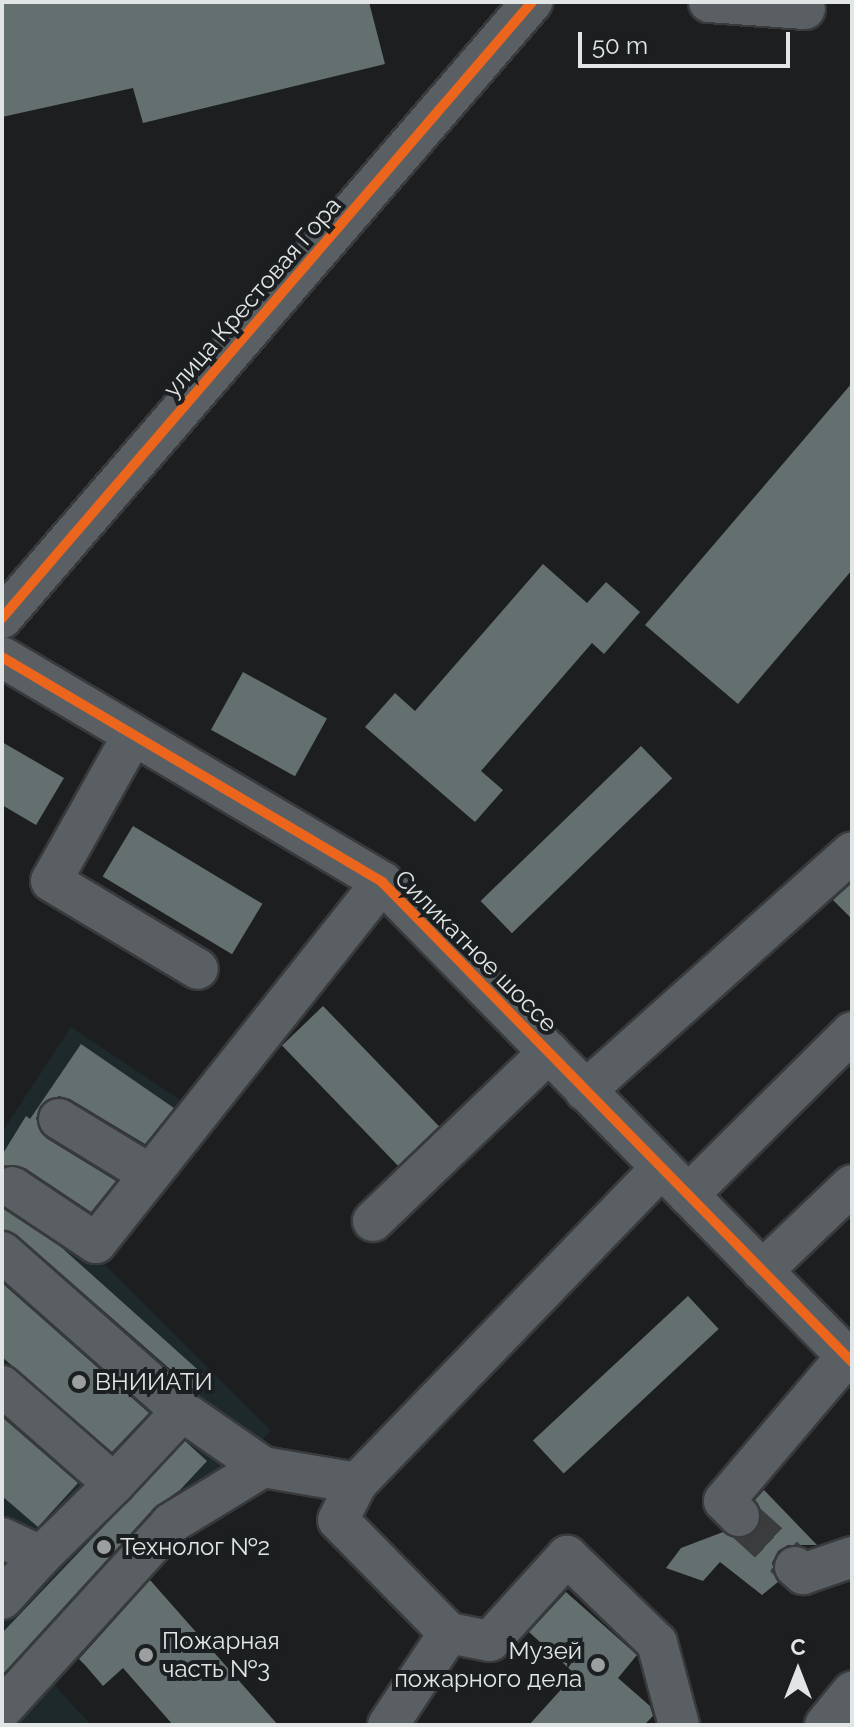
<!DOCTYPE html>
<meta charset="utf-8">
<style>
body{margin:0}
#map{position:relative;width:854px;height:1727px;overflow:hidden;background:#1c1e20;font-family:Raleway,sans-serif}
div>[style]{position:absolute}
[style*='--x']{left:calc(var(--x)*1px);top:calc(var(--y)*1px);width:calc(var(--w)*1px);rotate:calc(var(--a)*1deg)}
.built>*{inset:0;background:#1e292c}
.building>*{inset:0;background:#646f70;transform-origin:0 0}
.minor-tunnel>*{height:40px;margin-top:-20px;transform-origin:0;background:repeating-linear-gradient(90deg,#3a3c3e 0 40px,transparent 0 60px)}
.roads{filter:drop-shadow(2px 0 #383a3b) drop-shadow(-2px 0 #383a3b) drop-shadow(0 2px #383a3b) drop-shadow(0 -2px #383a3b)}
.minor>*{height:40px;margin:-20px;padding:0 20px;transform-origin:20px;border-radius:20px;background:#5a5f64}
.cycleway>*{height:10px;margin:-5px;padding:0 5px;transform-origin:5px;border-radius:5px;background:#eb651d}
.dots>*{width:22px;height:22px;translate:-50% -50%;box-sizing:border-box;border:4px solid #1b1f21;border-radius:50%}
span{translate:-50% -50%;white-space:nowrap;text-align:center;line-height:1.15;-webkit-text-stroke:8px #1b1f21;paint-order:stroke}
.street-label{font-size:24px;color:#e1e5e5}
.poi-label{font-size:24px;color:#e1e5e5}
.left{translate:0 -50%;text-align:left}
.right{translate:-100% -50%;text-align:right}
.frame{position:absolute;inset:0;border:4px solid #e1e5e5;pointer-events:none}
.north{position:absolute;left:758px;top:1631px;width:80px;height:80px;-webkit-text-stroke:6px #1b1f21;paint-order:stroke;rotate:0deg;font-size:22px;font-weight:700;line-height:32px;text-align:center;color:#e1e5e5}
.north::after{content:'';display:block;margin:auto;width:28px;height:36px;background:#e1e5e5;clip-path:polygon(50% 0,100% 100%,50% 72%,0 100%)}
.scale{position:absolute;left:578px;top:32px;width:212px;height:36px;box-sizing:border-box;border:4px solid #e1e5e5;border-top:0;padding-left:10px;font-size:24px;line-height:28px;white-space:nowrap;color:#e1e5e5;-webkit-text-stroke:6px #1b1f21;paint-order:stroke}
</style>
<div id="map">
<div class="built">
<i style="clip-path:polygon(71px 1027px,204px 1116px,96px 1256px,271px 1431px,35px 1664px,91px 1725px,2px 1725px,2px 1132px)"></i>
</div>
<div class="building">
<i style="clip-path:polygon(2px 2px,369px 2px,385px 64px,143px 123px,133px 88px,2px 117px)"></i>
<i style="clip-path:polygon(852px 383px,852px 570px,738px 704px,645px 625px)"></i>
<i style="clip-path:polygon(543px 564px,587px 603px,606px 582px,640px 612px,604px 654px,592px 643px,481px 771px,503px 790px,475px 822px,365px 727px,395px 693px,415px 711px)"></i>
<i style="left:243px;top:672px;width:96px;height:66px;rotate:29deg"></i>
<i style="clip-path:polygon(2px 742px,64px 778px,36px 825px,2px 805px)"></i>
<i style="left:641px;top:746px;width:45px;height:223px;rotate:46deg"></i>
<i style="left:133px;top:826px;width:151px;height:59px;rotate:31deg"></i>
<i style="clip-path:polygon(852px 883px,852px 919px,833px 900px)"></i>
<i style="left:323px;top:1006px;width:167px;height:57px;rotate:46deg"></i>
<i style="clip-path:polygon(81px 1044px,174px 1108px,145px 1144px,70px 1099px,59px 1096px,40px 1106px,36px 1119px,46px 1138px,116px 1181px,91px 1212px,25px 1168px,2px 1165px,2px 1155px,26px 1116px,30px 1119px)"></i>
<i style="clip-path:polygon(2px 1208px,61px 1247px,206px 1377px,194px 1390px,17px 1235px,2px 1230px)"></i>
<i style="clip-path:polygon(2px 1283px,149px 1413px,112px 1452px,2px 1357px)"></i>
<i style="left:688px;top:1296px;width:45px;height:212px;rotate:47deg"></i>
<i style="clip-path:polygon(2px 1417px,78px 1483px,38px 1527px,2px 1496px)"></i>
<i style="clip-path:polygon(185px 1441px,207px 1461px,180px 1490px,154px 1508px,2px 1675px,2px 1633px)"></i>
<i style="clip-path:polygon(764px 1490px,817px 1545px,788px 1545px,778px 1551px,772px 1563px,778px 1582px,762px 1595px,720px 1562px,703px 1581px,666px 1568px,681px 1548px,723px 1532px,734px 1538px,755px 1533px,761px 1521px,755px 1500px)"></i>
<i style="clip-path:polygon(150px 1580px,278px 1725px,173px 1725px,123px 1668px,103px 1686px,85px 1665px,79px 1659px)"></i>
<i style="clip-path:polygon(566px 1592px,637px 1655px,618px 1678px,650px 1706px,653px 1716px,644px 1725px,529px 1725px,575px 1674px,529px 1632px)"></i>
</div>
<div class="minor-tunnel">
<i style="--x:739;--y:1516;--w:76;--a:42.3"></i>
</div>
<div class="roads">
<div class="minor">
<i style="--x:709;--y:2;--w:96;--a:4.2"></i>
<i style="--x:2;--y:618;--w:813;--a:-49.29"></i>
<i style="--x:2;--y:657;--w:442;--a:30.6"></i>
<i style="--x:382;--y:882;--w:672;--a:45.6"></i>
<i style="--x:133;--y:735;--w:167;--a:119.3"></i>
<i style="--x:51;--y:881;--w:171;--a:30.9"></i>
<i style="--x:585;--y:1091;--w:358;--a:-41.8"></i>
<i style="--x:59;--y:1119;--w:105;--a:31.4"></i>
<i style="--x:12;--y:1187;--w:101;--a:33.7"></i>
<i style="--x:96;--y:1243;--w:461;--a:-51.6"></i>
<i style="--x:688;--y:1195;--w:231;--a:-44.8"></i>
<i style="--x:373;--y:1221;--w:244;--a:-43.8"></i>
<i style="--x:2;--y:1252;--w:240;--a:41.5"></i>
<i style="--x:182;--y:1411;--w:98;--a:34.7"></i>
<i style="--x:263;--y:1467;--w:95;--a:9.7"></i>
<i style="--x:762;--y:1271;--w:124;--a:-43.7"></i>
<i style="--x:2;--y:1386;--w:149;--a:41.2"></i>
<i style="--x:114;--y:1484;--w:100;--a:-47"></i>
<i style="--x:739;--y:1516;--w:21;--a:-135"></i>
<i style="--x:724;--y:1501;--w:189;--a:-49.7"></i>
<i style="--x:2;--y:1538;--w:43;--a:24.8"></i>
<i style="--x:41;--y:1556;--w:103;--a:-44.6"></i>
<i style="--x:795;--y:1567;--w:11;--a:41"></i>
<i style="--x:803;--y:1574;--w:52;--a:-19.1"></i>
<i style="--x:2;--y:1599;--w:58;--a:-47.8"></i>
<i style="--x:449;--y:1633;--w:42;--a:11"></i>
<i style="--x:490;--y:1641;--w:115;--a:-47.8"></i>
<i style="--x:567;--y:1556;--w:125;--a:44"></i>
<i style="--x:657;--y:1643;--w:85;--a:75"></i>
<i style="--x:2;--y:1709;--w:251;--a:-47.7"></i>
<i style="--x:171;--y:1523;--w:108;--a:-31.3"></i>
<i style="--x:388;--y:1725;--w:110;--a:-56.5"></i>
<i style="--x:449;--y:1633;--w:158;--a:-134.5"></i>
<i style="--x:338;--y:1520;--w:42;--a:-62.8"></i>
<i style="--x:357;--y:1483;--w:438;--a:-46"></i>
<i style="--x:825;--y:1725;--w:43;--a:-50.7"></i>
</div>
</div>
<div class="cycleway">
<i style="--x:2;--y:618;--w:813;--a:-49.29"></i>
<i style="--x:2;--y:657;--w:442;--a:30.6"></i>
<i style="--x:382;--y:882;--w:672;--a:45.6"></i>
</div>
<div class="dots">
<i style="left:79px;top:1382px;background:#9c9fa0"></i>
<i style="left:104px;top:1547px;background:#9c9fa0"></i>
<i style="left:146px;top:1655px;background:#9c9fa0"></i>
<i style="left:598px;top:1665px;background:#9c9fa0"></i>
</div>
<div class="street-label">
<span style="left:252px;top:297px;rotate:-49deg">улица Крестовая Гора</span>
<span style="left:476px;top:951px;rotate:45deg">Силикатное шоссе</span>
</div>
<div class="poi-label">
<span class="left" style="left:95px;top:1382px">ВНИИАТИ</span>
<span class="left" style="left:120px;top:1547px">Технолог №2</span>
<span class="left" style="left:162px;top:1655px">Пожарная<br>часть №3</span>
<span class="right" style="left:582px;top:1665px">Музей<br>пожарного дела</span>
</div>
<div class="frame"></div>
<div class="north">С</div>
<div class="scale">50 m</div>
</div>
